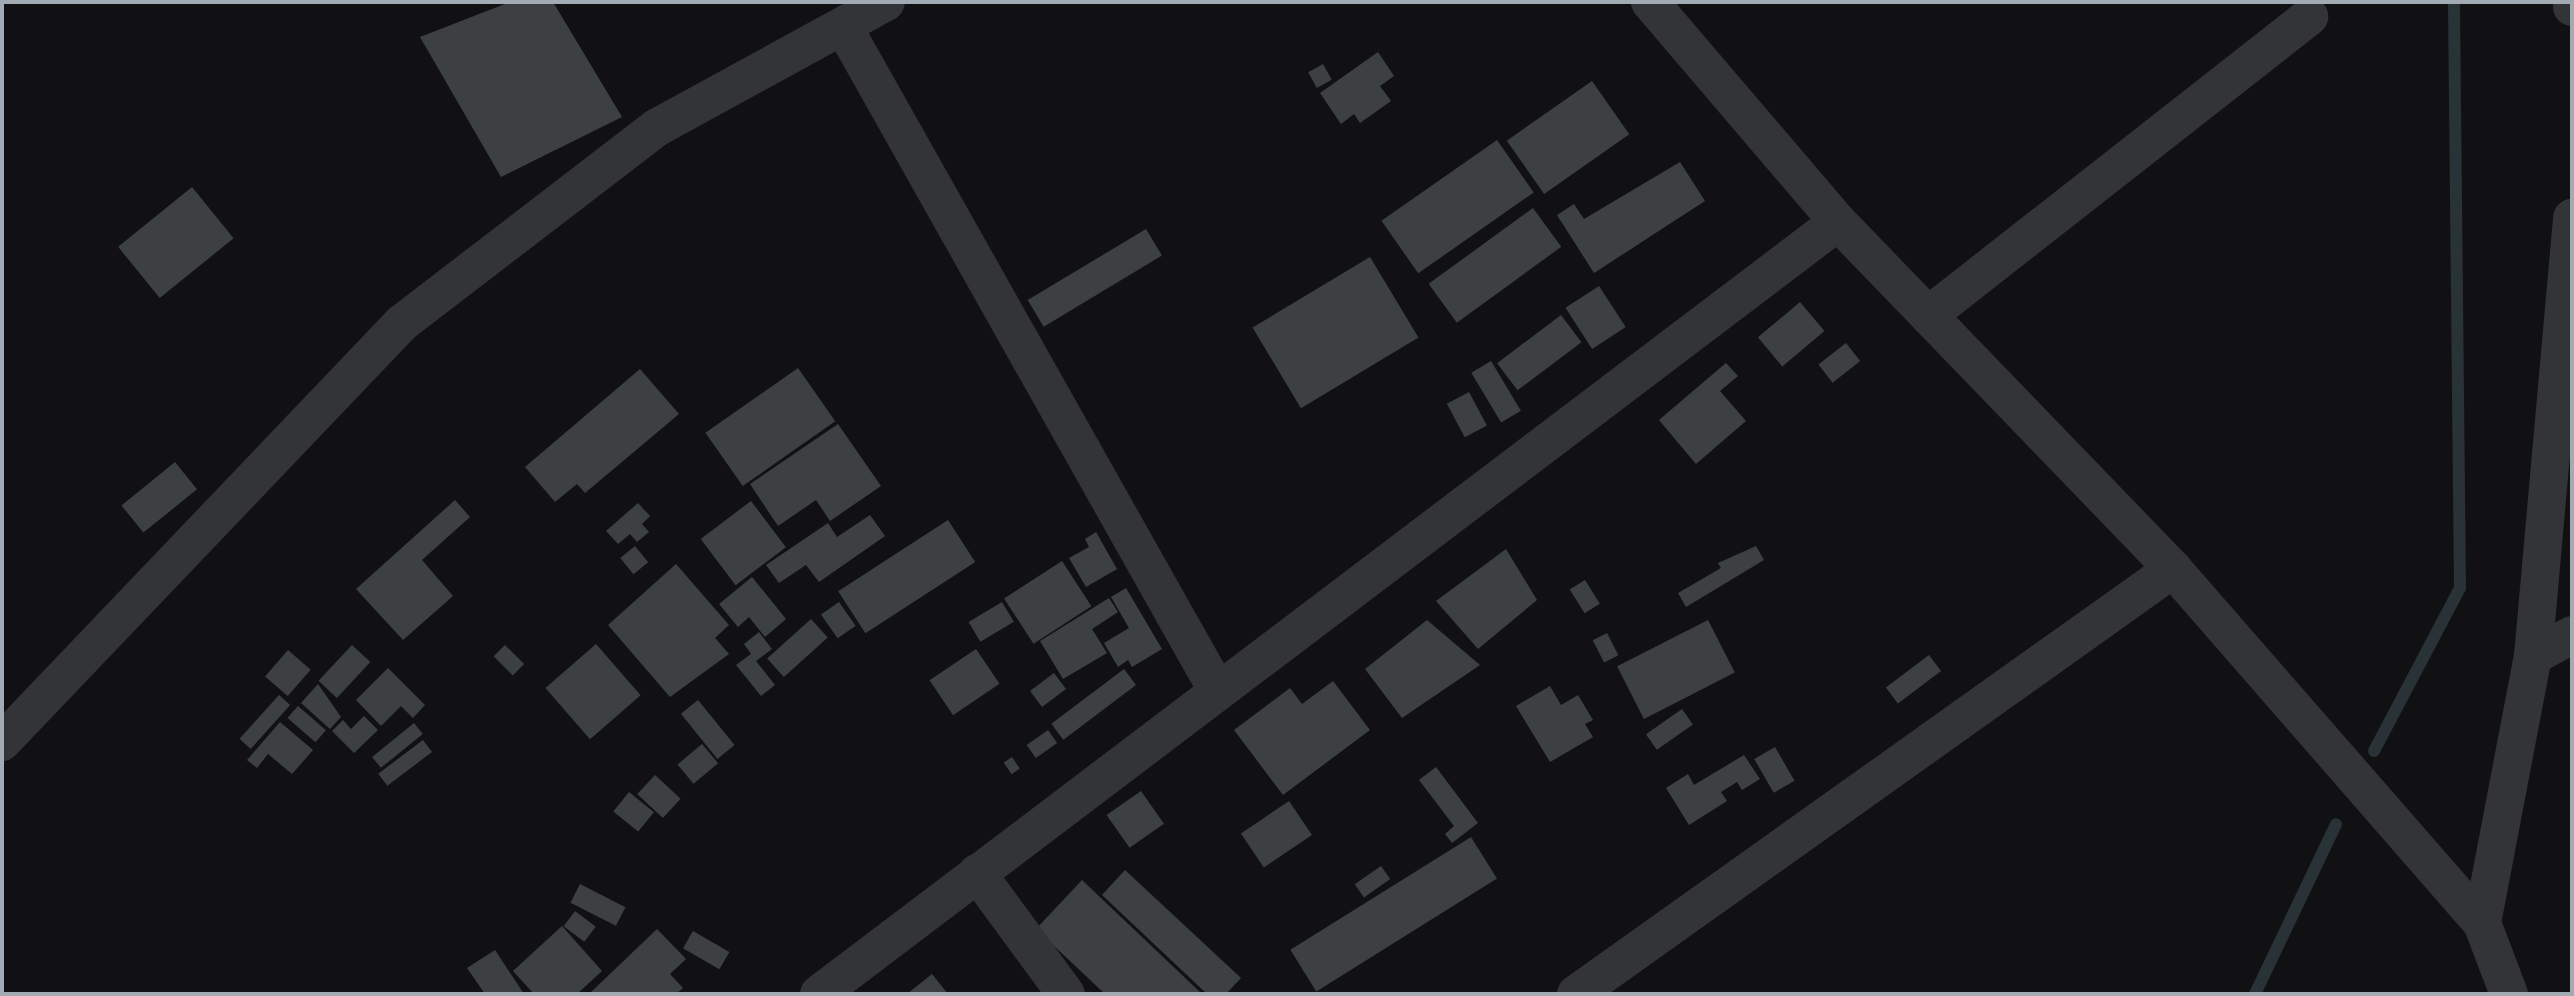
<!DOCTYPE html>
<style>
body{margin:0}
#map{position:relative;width:2574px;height:996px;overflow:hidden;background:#111113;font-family:Helvetica,sans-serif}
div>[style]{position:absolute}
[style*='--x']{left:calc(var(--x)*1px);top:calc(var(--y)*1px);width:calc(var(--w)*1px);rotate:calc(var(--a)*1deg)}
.stream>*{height:12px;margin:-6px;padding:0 6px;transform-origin:6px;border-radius:6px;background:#283237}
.building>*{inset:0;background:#3d4043;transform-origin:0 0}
.minor>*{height:38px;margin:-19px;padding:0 19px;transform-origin:19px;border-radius:19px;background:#323438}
span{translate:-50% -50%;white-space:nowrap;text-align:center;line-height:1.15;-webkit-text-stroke:5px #0c0c0e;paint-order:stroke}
.frame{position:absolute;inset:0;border:4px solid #a2aab4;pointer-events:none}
</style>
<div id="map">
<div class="stream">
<i style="--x:2374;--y:751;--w:184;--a:-62.2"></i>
<i style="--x:2460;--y:588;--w:586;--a:-90.59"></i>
<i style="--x:2255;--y:994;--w:188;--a:-64.5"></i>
</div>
<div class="building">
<i style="clip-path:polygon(510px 2px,553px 2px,622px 117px,501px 177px,420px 37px)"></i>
<i style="clip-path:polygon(1378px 52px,1394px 76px,1380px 86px,1391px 101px,1360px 123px,1354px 114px,1341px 124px,1320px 93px)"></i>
<i style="left:1323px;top:64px;width:18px;height:17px;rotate:61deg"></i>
<i style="left:1592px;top:81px;width:65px;height:104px;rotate:55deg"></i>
<i style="left:1497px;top:140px;width:64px;height:141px;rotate:55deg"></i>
<i style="clip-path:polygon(1680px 162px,1705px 201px,1594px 273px,1557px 215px,1574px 204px,1584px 219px)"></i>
<i style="left:192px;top:187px;width:66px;height:95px;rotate:51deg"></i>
<i style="left:1533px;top:208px;width:48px;height:129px;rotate:54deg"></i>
<i style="left:1146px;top:229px;width:31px;height:138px;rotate:59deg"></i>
<i style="left:1370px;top:257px;width:94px;height:137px;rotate:59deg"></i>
<i style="left:1599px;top:286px;width:49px;height:40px;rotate:57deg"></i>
<i style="left:1800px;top:302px;width:38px;height:55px;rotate:50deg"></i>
<i style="left:1561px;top:315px;width:34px;height:80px;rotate:53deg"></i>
<i style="left:1846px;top:343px;width:23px;height:35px;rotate:52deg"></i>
<i style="left:1491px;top:361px;width:58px;height:23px;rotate:59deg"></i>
<i style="clip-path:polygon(1726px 363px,1738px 376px,1720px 391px,1746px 421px,1696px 464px,1659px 420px)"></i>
<i style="left:798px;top:368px;width:65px;height:113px;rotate:55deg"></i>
<i style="clip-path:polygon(640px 369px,679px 414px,585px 493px,577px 484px,555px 502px,525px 467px)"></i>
<i style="left:1469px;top:392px;width:38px;height:25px;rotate:62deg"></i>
<i style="clip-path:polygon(838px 424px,881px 486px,830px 521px,816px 500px,778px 526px,750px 484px)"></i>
<i style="left:175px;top:462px;width:35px;height:69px;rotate:51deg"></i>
<i style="clip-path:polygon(455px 500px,470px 517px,422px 560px,453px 596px,403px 640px,356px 589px)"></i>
<i style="left:751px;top:501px;width:58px;height:63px;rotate:53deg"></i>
<i style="clip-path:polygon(638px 503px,650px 516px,642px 524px,649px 532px,637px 542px,630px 534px,618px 544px,606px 531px)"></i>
<i style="clip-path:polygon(870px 515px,885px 536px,819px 582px,806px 565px,779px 583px,766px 565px,828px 523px,837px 537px)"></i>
<i style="left:948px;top:520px;width:50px;height:131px;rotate:57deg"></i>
<i style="clip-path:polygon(1096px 532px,1117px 569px,1086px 587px,1069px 558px,1089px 547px,1085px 539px)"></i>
<i style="left:635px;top:546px;width:21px;height:19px;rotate:51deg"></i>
<i style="clip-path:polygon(1756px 546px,1764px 560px,1686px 607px,1678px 593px,1721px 568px,1718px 563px)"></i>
<i style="clip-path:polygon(1506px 549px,1537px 600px,1478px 649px,1436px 601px)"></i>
<i style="left:1062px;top:561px;width:54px;height:69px;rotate:57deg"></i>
<i style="clip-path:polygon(676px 564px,729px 625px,715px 638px,729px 654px,670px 697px,608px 625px)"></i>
<i style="clip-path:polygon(752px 577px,786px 619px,765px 637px,749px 617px,738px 627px,719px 604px)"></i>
<i style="left:1585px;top:580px;width:28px;height:18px;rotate:58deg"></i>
<i style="clip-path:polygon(1126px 588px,1162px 649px,1132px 667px,1128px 660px,1118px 667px,1104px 643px,1129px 628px,1111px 597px)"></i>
<i style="clip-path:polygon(1109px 598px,1118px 612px,1092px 629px,1107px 653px,1063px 679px,1040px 641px)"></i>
<i style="left:839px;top:602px;width:29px;height:22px;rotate:55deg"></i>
<i style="left:1002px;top:602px;width:23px;height:39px;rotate:59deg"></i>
<i style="left:811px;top:619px;width:25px;height:59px;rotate:48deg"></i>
<i style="clip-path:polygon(1427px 620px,1480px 665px,1402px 718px,1365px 669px)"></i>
<i style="left:1708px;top:620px;width:59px;height:102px;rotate:63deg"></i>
<i style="clip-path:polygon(759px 632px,772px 649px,756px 661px,775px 685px,761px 696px,736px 665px,751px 654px,744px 644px)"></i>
<i style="left:1607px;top:633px;width:25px;height:16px;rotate:63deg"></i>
<i style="left:596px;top:644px;width:68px;height:67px;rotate:49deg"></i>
<i style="left:352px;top:645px;width:25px;height:49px;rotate:43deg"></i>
<i style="left:505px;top:645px;width:27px;height:16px;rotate:45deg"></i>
<i style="left:976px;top:649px;width:42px;height:56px;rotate:56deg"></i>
<i style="left:288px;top:650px;width:30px;height:35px;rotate:41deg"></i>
<i style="left:1929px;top:655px;width:20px;height:54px;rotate:53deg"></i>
<i style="clip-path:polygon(388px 668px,425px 705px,413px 718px,401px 706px,381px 726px,356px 700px)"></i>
<i style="left:1124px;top:669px;width:20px;height:91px;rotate:53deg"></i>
<i style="left:1054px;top:673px;width:20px;height:30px;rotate:53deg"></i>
<i style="clip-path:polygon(1333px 681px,1370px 730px,1283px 795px,1234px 730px,1290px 688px,1302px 704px)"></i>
<i style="clip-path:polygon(318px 684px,341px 717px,330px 729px,301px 703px)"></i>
<i style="clip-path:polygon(1550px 686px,1561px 705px,1578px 695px,1593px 720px,1585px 724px,1593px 737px,1550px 762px,1516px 706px)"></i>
<i style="left:279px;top:695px;width:15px;height:59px;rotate:42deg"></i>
<i style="left:698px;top:700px;width:58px;height:22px;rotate:51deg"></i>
<i style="left:298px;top:706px;width:37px;height:16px;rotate:41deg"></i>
<i style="left:1682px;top:709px;width:19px;height:44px;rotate:55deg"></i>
<i style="clip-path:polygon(364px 716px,378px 730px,354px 753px,332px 731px,343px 720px,351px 729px)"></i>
<i style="clip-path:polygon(280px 722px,313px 750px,292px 774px,268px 754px,257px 768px,247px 760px)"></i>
<i style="left:414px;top:723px;width:14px;height:54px;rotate:51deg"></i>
<i style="left:1048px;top:730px;width:16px;height:26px;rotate:55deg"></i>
<i style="left:423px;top:740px;width:15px;height:56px;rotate:53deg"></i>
<i style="left:702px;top:744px;width:25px;height:32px;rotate:50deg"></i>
<i style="left:1775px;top:747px;width:39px;height:24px;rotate:60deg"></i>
<i style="clip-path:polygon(1744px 755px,1760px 779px,1742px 790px,1737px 782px,1721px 792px,1727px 801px,1689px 825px,1666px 788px,1688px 774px,1694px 785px)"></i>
<i style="left:1012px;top:757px;width:14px;height:10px;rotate:56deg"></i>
<i style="clip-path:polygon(1436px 767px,1478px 823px,1452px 843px,1445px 834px,1454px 826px,1419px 780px)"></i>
<i style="left:655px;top:775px;width:35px;height:26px;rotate:43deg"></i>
<i style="left:1141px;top:791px;width:40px;height:42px;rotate:55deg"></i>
<i style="left:629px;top:792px;width:32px;height:25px;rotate:39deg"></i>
<i style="left:1289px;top:801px;width:41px;height:58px;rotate:56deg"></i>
<i style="left:1471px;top:837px;width:49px;height:213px;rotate:58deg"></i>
<i style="left:1381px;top:866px;width:16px;height:32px;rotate:55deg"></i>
<i style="clip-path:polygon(1125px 870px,1241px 978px,1226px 994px,1207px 994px,1102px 895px)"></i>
<i style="clip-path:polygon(1082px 880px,1202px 994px,1105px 994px,1036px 929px)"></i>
<i style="left:580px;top:884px;width:51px;height:21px;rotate:27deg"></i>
<i style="left:575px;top:911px;width:26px;height:19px;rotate:37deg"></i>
<i style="clip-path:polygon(562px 926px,602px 971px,577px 994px,534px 994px,513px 971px)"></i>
<i style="clip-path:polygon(657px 929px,686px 959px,670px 974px,683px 988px,676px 994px,589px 994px)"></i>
<i style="left:693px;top:931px;width:42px;height:20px;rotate:30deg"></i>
<i style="clip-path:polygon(495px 950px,524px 994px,485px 994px,467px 968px)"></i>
<i style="clip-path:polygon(932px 974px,948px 994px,907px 994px)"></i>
</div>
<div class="minor">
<i style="--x:1650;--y:2;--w:289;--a:49.5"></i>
<i style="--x:1838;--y:222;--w:482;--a:46"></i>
<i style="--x:2173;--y:569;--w:470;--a:48.9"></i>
<i style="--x:2482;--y:923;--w:76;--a:69.2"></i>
<i style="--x:2572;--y:2;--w:5;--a:90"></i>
<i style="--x:843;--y:26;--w:762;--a:60.61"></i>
<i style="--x:1930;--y:314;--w:482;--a:-38.1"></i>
<i style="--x:2533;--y:656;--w:44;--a:-28.3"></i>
<i style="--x:2;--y:742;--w:579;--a:-46.33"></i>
<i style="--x:402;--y:323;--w:320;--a:-37.5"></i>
<i style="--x:656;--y:128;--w:262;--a:-28.7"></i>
<i style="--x:977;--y:873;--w:150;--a:53.7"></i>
<i style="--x:2482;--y:923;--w:272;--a:-79.2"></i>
<i style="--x:2533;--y:656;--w:440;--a:-84.9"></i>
<i style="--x:819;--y:994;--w:1278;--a:-37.15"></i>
<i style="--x:1576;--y:994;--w:733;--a:-35.45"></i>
</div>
<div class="frame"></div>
</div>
